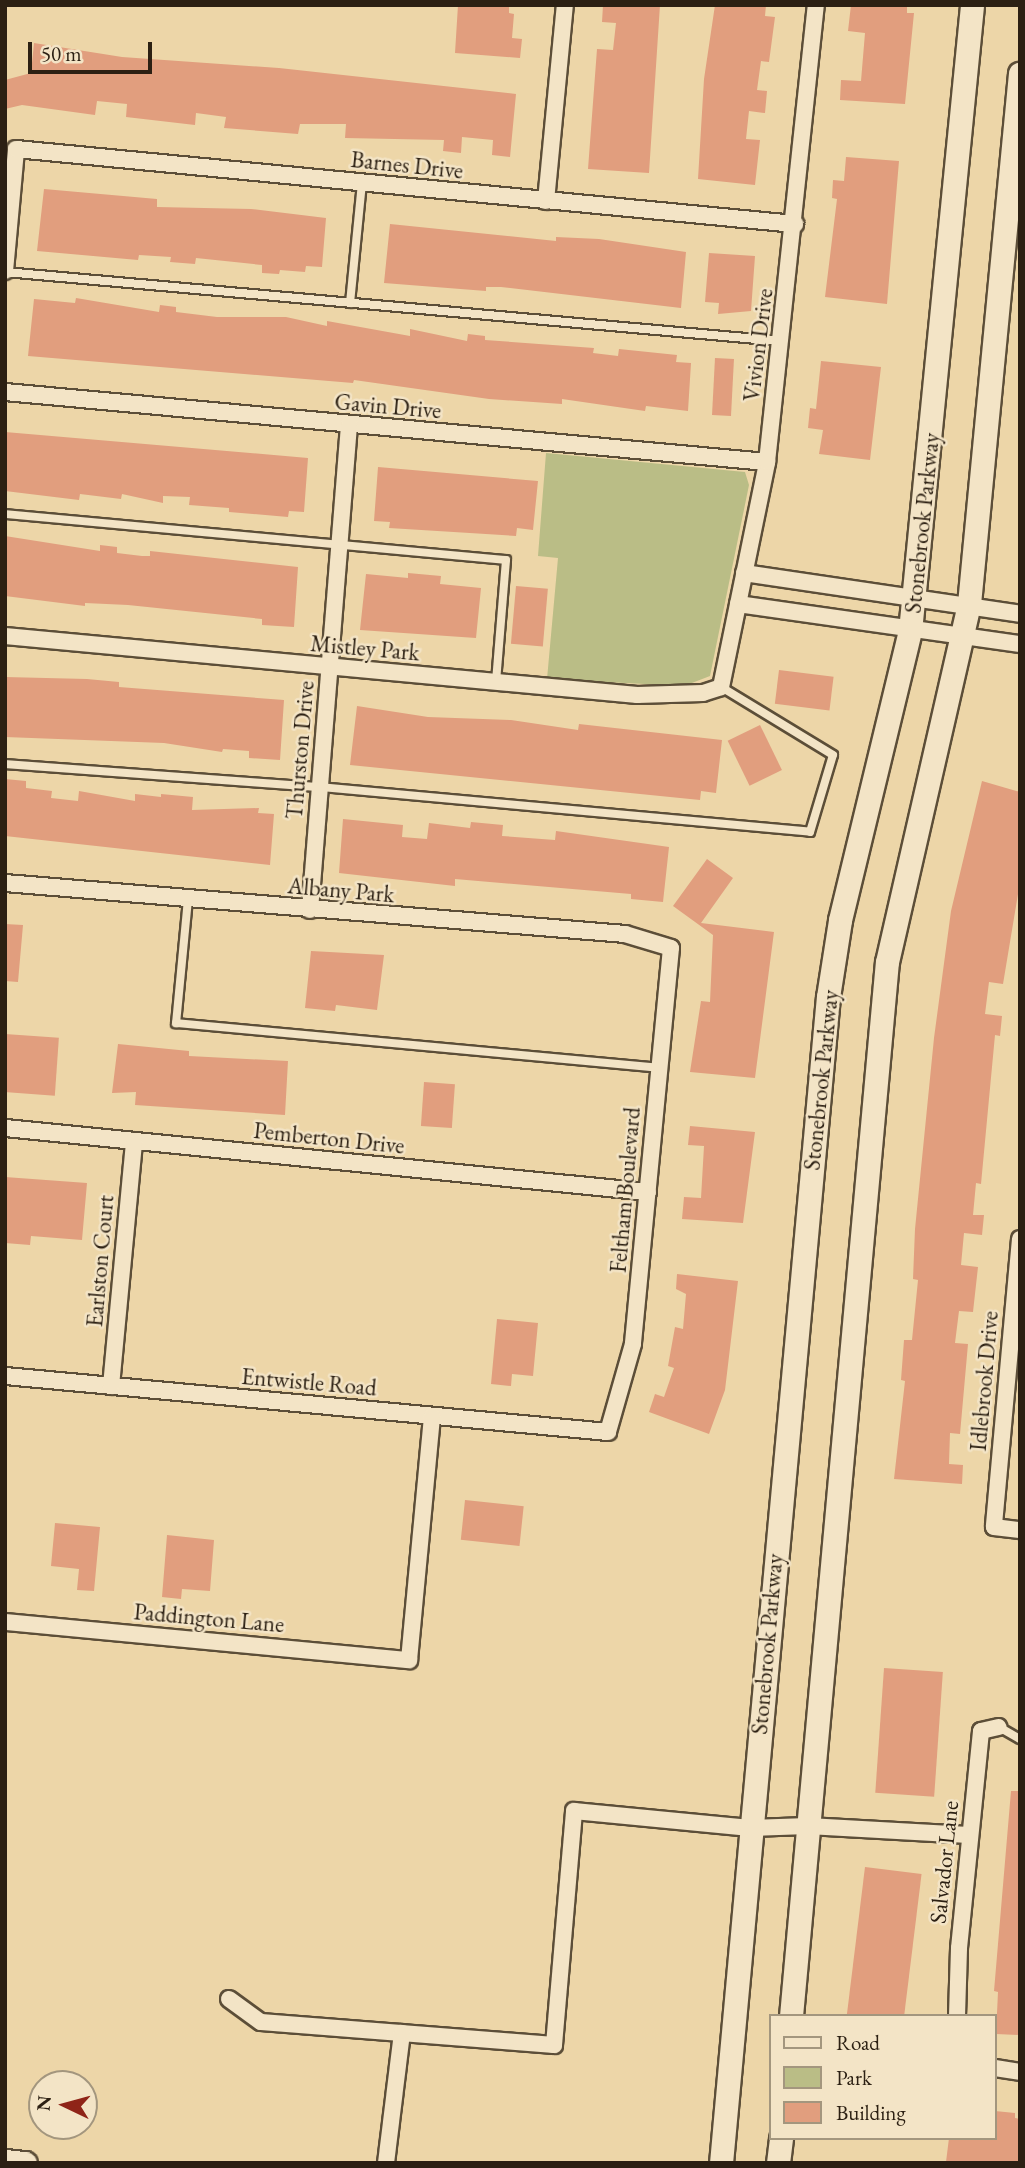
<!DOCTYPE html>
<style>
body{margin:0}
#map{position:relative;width:1025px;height:2168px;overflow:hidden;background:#edd6a8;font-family:"EB Garamond",serif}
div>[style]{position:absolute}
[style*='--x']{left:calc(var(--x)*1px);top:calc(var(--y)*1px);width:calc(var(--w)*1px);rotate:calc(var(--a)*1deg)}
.green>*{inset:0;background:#babd86}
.building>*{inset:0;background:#e19e7e;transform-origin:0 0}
.roads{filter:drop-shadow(2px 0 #5c4e38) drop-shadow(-2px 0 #5c4e38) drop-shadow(0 2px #5c4e38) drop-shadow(0 -2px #5c4e38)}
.lane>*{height:8px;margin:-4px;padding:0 4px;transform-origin:4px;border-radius:4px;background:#f3e4c6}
.street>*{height:16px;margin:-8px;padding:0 8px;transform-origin:8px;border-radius:8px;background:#f3e4c6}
.secondary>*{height:23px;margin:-11.5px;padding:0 11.5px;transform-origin:11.5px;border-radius:11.5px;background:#f3e4c6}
span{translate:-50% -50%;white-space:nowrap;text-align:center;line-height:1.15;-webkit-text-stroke:5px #f3e4c6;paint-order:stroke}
.street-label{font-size:23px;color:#2c2013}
.frame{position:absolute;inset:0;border:7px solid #2c2013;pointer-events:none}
.legend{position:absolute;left:769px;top:2014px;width:228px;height:126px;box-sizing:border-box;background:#f3e4c6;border:2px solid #a3967e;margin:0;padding:9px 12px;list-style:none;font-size:21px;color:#2c2013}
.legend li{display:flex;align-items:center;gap:14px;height:35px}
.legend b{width:35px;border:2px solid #a3967e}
.north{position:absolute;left:28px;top:2070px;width:70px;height:70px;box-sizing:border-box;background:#f3e4c6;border:2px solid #a3967e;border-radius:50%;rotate:275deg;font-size:19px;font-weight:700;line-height:28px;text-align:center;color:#2c2013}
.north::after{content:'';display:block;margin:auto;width:24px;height:32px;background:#8f2418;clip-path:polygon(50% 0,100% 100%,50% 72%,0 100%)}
.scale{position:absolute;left:28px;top:42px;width:124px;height:32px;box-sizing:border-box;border:4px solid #2c2013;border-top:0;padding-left:9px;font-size:21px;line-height:24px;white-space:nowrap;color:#2c2013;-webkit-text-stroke:5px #f3e4c6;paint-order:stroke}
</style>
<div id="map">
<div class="green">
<i style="clip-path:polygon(546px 453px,745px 472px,749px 485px,710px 676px,684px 686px,547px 679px,558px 558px,538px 556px)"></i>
</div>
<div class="building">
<i style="clip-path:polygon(458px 5px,509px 5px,509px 13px,514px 14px,512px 38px,522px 39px,520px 58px,455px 53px)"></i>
<i style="clip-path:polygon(603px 5px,660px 5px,649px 173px,588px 169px,597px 49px,613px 50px,616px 23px,602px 22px)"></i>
<i style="clip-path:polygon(715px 5px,766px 5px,765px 16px,775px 17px,769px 62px,761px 61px,757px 90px,767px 91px,765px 113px,749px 111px,746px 139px,760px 140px,755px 185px,698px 179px,704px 79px)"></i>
<i style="clip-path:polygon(851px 5px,907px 5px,907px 13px,914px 13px,905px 104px,840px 100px,841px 80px,861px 81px,865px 33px,848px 31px)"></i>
<i style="clip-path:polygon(34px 43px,122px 57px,279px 68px,516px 94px,510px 157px,492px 155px,493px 140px,462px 137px,461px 153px,443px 151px,444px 140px,345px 138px,346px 124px,300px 124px,298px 134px,224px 128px,226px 117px,196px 113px,195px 125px,126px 117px,127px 104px,97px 101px,95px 115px,22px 105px,5px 109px,5px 80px,31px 73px)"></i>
<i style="clip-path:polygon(846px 157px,899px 161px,887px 304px,825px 297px,837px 199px,832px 198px,833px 180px,844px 181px)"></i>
<i style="clip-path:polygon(44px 189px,157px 199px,157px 207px,251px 209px,326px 218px,322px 267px,306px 266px,305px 272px,280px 270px,279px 274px,262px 273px,262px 265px,196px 258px,195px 264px,170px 262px,171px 257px,139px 255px,138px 260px,37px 251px)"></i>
<i style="clip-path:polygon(390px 224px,556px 241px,556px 237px,599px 239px,686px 252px,681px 308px,501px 287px,486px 287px,486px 291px,384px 283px)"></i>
<i style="clip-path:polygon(709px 253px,755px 256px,751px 311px,718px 314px,719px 303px,705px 302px)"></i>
<i style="clip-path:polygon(76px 298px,159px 312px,160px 305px,176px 307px,176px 312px,217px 317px,286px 317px,327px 326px,327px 321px,410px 336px,410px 329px,467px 341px,468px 334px,485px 336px,485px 340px,594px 348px,593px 353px,618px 356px,619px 349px,677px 355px,676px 362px,691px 363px,688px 411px,646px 406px,645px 411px,562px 399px,562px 404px,489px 399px,354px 380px,353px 383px,28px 356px,34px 299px,75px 303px)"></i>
<i style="left:715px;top:358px;width:19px;height:57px;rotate:3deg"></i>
<i style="clip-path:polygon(821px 361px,881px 367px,870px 460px,819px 454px,823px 430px,808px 428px,810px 408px,816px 409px)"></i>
<i style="clip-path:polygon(5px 432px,308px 458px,304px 512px,289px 511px,288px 517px,229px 512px,229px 508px,189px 505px,190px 497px,163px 496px,163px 503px,122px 494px,121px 499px,80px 494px,79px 500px,5px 491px)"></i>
<i style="clip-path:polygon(378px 467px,538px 481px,533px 530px,517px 528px,516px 536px,389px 528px,390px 522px,374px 521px)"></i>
<i style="clip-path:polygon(5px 536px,100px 551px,100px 545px,117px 547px,117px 553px,142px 556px,150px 556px,150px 551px,298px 567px,294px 627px,262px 625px,262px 619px,128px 605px,85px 603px,85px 606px,5px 596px)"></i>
<i style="clip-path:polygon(408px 573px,441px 576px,440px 584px,481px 588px,476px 638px,360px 630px,366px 574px,408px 578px)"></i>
<i style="left:516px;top:586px;width:32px;height:58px;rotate:5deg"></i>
<i style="left:779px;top:670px;width:55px;height:34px;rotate:7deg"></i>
<i style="clip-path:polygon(5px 677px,87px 679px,119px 682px,119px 687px,284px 700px,280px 760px,249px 758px,249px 751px,223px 749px,222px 752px,164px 743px,5px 737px)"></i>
<i style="clip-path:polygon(357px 706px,428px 717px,511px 720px,578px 730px,579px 724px,722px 740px,716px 793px,701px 791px,700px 800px,350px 765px)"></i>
<i style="left:760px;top:725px;width:50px;height:36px;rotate:64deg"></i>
<i style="clip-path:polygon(5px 779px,26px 781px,26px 788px,52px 791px,51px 798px,78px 801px,79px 791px,135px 801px,135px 794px,161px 797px,161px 794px,193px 797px,192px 810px,259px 808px,258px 813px,274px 814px,270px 865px,5px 836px)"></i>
<i style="clip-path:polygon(982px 781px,1020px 792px,1020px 882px,1003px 984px,989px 982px,985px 1014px,1002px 1016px,1000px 1036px,995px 1035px,981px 1184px,976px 1183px,973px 1215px,984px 1215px,982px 1235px,964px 1233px,961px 1265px,978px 1267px,973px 1312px,959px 1311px,955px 1343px,968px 1344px,960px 1434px,950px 1433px,949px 1464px,963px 1465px,962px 1484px,894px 1479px,905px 1381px,901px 1380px,904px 1340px,912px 1340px,918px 1280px,913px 1279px,915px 1229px,934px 1038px,951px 911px)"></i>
<i style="clip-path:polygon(343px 819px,403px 825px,402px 837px,427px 839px,429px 823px,470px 828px,471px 822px,503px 825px,502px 836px,555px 840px,556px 831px,669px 847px,663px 902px,631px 899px,631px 894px,455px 879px,455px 886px,339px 873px)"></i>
<i style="clip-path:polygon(707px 859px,733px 878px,701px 923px,774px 932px,755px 1078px,690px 1072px,701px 1001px,710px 1002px,713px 935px,673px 906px)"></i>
<i style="clip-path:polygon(5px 924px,23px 925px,18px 982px,5px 981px)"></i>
<i style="clip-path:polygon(311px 951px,384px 955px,377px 1010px,336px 1005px,335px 1011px,305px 1008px)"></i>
<i style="left:5px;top:1034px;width:54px;height:58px;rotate:4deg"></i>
<i style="clip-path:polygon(118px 1044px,189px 1051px,189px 1056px,288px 1061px,285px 1115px,135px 1105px,136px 1092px,112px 1093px)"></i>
<i style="left:424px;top:1082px;width:31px;height:44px;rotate:4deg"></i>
<i style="clip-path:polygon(690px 1126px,755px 1132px,743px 1223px,682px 1219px,684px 1197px,701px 1198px,704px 1146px,688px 1145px)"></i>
<i style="clip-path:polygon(5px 1177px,87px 1183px,82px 1240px,31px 1236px,30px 1245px,5px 1243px)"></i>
<i style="clip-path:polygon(677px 1274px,738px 1281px,725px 1390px,709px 1434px,649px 1412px,655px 1394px,664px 1397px,674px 1368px,668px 1366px,675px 1327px,683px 1329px,686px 1294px,676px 1289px)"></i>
<i style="clip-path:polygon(497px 1319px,538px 1323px,533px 1376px,512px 1374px,511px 1386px,491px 1384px)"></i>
<i style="left:465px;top:1500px;width:59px;height:40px;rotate:6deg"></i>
<i style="clip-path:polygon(55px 1523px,100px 1527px,94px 1591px,77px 1590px,79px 1569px,51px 1566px)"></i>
<i style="clip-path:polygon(167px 1535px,214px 1540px,210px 1591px,182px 1589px,181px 1599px,162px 1597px)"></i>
<i style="left:884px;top:1668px;width:59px;height:125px;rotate:4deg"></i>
<i style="clip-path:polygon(1011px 1791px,1020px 1791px,1020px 2035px,996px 2034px,998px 1992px,994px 1991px)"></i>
<i style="left:865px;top:1867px;width:57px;height:149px;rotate:7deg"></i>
<i style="clip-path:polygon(995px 2111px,1015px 2113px,1015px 2118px,1020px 2119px,1020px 2163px,946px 2162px,949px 2138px,995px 2138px)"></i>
</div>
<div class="roads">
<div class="lane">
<i style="--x:5;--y:272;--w:778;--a:5.09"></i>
<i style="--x:350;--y:303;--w:121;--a:-84.3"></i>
<i style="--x:5;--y:514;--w:503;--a:5.25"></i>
<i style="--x:506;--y:560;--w:122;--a:94.7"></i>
<i style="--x:5;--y:764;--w:316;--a:4.2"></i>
<i style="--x:320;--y:787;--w:492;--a:5.2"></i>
<i style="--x:810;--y:832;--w:80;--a:-73.4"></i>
<i style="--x:833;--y:755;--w:131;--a:-148.7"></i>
<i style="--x:188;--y:899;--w:125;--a:95.5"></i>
<i style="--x:176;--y:1023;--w:486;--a:5.3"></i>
<i style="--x:999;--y:1727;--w:24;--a:30"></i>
</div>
<div class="street">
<i style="--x:546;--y:201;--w:197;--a:-84.5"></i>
<i style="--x:5;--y:271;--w:122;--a:-84.8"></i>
<i style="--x:16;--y:149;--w:783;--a:5.5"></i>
<i style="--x:5;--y:392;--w:765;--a:5.25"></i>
<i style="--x:744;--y:573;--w:279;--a:8.4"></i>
<i style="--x:738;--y:604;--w:285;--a:8.1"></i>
<i style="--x:5;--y:636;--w:635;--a:5.33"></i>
<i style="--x:637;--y:695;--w:66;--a:-1.7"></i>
<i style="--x:703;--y:693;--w:19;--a:-18"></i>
<i style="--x:721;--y:687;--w:230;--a:-78.4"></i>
<i style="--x:767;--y:462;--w:460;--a:-83.9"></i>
<i style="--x:5;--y:883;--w:622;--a:4.7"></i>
<i style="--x:625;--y:934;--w:48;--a:16.9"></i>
<i style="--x:671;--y:948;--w:398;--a:95.5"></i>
<i style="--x:633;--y:1344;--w:91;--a:105.9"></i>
<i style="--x:608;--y:1432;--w:606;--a:-174.69"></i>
<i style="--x:310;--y:910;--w:487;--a:-85.4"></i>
<i style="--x:5;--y:1128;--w:646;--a:5.68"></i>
<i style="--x:1020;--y:1239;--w:289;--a:95.2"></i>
<i style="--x:994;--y:1527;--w:26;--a:7"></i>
<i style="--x:111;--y:1386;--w:246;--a:-84.6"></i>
<i style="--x:5;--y:1622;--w:406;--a:5.4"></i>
<i style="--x:409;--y:1660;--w:245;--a:-84.6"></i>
<i style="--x:229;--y:1999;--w:39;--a:36"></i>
<i style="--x:261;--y:2022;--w:294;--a:4.5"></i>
<i style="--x:554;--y:2045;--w:235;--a:-85.1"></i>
<i style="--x:574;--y:1811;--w:177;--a:5.5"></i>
<i style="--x:750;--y:1828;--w:58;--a:-2"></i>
<i style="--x:808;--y:1826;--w:161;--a:3.2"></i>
<i style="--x:957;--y:2016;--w:68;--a:-88.3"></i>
<i style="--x:959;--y:1948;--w:218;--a:-84.2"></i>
<i style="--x:981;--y:1731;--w:18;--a:-13"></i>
<i style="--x:995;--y:2068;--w:25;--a:9"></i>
<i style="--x:386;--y:2163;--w:131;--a:-83"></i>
</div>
<div class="secondary">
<i style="--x:791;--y:2016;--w:1058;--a:-84.8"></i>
<i style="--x:887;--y:962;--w:367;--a:-77.1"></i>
<i style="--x:969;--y:604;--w:533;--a:-84.51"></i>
<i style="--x:5;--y:2161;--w:20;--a:6"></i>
<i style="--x:721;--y:2163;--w:1171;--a:-84.76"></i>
<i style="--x:828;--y:997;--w:78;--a:-81.1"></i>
<i style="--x:840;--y:920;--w:297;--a:-76.4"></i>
<i style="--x:910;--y:631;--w:629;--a:-84.34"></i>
<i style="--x:778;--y:2163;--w:25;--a:-83"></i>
</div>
</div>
<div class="street-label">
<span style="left:407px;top:165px;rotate:6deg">Barnes Drive</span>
<span style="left:758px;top:345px;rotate:-83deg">Vivion Drive</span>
<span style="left:388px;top:406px;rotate:5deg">Gavin Drive</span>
<span style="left:922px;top:523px;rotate:-84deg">Stonebrook Parkway</span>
<span style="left:365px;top:648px;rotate:5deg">Mistley Park</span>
<span style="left:300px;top:750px;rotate:-85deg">Thurston Drive</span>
<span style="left:341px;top:890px;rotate:5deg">Albany Park</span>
<span style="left:821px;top:1080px;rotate:-84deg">Stonebrook Parkway</span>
<span style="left:329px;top:1138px;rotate:6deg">Pemberton Drive</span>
<span style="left:625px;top:1190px;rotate:-85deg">Feltham Boulevard</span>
<span style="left:100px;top:1261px;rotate:-85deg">Earlston Court</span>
<span style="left:984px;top:1381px;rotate:-85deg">Idlebrook Drive</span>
<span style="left:309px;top:1382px;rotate:5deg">Entwistle Road</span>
<span style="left:209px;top:1618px;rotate:5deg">Paddington Lane</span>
<span style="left:767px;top:1644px;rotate:-85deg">Stonebrook Parkway</span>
<span style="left:944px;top:1862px;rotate:-84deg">Salvador Lane</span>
</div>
<div class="frame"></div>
<ul class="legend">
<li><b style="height:9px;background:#f3e4c6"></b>Road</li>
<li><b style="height:19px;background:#babd86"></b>Park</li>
<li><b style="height:19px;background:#e19e7e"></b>Building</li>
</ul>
<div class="north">N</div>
<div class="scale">50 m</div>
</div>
